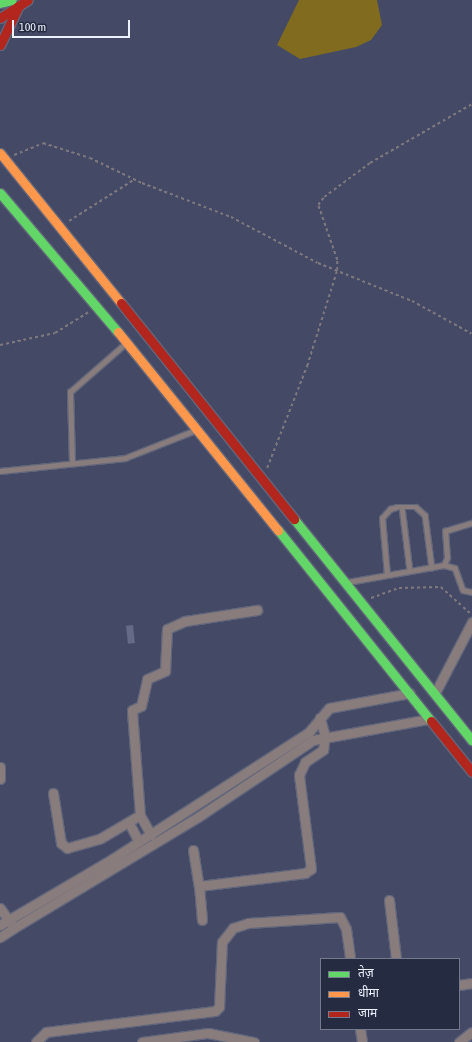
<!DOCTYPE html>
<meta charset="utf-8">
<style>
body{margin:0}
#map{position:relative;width:472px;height:1042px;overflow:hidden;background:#444a65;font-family:"Asap Condensed","Noto Sans Devanagari",sans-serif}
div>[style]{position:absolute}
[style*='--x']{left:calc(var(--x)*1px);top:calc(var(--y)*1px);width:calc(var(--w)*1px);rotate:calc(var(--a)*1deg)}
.green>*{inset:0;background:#806b1e}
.building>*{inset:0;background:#656b87;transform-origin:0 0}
.path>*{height:1.5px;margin-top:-0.75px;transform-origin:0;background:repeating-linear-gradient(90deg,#7f797f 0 3px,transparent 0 6px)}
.roads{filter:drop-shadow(1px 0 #62667b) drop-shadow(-1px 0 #62667b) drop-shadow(0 1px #62667b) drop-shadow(0 -1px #62667b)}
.lane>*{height:4.5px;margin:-2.25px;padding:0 2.25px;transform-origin:2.25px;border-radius:2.25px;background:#887c7d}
.street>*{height:9px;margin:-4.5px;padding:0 4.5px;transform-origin:4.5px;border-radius:4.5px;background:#887c7d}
.fast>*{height:9px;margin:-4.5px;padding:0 4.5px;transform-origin:4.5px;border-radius:4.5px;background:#63d668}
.slow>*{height:9px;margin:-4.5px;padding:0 4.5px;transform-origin:4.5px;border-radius:4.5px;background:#ff974d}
.jam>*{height:9px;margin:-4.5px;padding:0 4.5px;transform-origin:4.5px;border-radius:4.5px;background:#b3261e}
span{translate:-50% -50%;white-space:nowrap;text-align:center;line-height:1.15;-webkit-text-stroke:3.5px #252b41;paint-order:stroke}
.legend{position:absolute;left:320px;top:958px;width:140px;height:72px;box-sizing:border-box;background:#252b41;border:1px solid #757a8c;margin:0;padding:5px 7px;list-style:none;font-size:12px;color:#edf1fd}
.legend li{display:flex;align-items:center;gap:8px;height:20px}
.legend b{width:20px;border:1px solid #757a8c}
.scale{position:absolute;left:12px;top:20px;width:118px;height:18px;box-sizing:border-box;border:2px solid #edf1fd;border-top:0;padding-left:5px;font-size:12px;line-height:14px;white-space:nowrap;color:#edf1fd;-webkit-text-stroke:3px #252b41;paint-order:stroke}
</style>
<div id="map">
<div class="green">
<i style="clip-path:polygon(299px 0,377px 0,382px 25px,371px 40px,356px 47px,300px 59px,277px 45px)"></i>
</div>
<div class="building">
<i style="left:133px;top:625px;width:18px;height:7px;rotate:84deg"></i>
</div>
<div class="path">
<i style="--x:14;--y:155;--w:31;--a:-22"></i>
<i style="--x:43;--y:143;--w:49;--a:17.7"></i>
<i style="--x:90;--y:158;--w:58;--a:25.7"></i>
<i style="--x:142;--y:183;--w:95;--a:20.9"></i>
<i style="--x:231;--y:217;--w:98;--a:27.9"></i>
<i style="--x:318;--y:263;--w:101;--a:22"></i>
<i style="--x:412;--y:301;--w:68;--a:28.8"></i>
<i style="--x:69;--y:221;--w:78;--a:-32.5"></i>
<i style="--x:0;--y:345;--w:56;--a:-12.3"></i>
<i style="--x:55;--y:333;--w:39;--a:-32"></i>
<i style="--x:267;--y:468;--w:110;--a:-68.6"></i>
<i style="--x:307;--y:366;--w:101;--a:-72.6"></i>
<i style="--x:337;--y:270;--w:10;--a:-90"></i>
<i style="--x:337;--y:260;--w:58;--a:-109.1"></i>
<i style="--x:318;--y:205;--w:10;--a:-53"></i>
<i style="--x:324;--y:197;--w:57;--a:-36.5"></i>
<i style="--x:370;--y:163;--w:118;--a:-30"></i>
<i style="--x:371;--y:598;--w:30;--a:-20"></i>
<i style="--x:399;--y:588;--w:42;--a:-1.4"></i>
<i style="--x:441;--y:587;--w:40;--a:42"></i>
</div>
<div class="roads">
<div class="lane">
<i style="--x:72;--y:463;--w:71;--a:-91.6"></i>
<i style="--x:70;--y:392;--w:74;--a:-41.2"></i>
<i style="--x:0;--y:471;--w:126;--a:-5.9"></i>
<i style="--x:125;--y:458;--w:76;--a:-21.5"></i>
<i style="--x:402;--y:507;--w:64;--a:82.9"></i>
<i style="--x:444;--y:565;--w:11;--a:15"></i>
<i style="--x:455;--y:568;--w:23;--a:70"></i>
<i style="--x:463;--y:590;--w:9;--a:13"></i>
<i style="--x:387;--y:575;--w:57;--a:-95"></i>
<i style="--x:382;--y:518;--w:12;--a:-48"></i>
<i style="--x:390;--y:509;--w:7;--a:-16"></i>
<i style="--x:397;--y:507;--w:19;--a:0"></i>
<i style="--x:416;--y:507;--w:12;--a:42"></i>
<i style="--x:425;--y:515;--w:53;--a:82.5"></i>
<i style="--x:348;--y:582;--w:97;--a:-10"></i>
<i style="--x:444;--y:565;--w:8;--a:-67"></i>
<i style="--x:447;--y:558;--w:27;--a:-94"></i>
<i style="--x:445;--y:531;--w:28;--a:-17"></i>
</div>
<div class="street">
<i style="--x:435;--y:693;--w:80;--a:-62.5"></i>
<i style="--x:0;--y:767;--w:12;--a:90"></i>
<i style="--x:53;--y:793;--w:51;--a:80.9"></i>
<i style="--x:61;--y:843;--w:8;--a:40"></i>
<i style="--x:67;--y:848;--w:35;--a:-16"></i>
<i style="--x:101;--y:838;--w:45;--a:-30.5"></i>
<i style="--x:129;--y:823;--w:21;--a:62"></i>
<i style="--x:151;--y:835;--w:23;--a:-119"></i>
<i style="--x:140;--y:815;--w:105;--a:-94.4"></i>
<i style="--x:132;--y:710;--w:10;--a:-24"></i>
<i style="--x:141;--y:706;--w:28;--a:-77"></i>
<i style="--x:147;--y:679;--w:20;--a:-24"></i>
<i style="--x:165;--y:671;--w:42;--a:-87.3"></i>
<i style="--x:167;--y:629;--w:20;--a:-24"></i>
<i style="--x:185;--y:621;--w:73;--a:-8.7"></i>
<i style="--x:193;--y:850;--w:36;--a:81"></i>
<i style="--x:389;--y:900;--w:59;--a:83.2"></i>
<i style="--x:0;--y:908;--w:24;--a:55"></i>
<i style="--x:14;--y:928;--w:17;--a:147"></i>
<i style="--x:202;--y:920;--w:34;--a:-95"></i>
<i style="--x:199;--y:886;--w:107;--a:-7"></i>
<i style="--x:305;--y:873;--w:7;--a:-34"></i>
<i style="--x:311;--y:869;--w:95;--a:-97.3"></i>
<i style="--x:299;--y:775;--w:14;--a:-65"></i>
<i style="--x:305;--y:762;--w:22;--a:-34"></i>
<i style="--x:323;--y:750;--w:14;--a:-82"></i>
<i style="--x:325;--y:736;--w:19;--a:-106"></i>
<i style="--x:0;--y:925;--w:130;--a:-30.5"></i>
<i style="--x:112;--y:859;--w:234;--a:-32.8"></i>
<i style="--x:309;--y:732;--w:31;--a:-50"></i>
<i style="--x:329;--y:708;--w:82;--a:-10.5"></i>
<i style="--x:14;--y:928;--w:215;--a:-31.1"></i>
<i style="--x:198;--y:817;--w:138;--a:-33.8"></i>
<i style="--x:313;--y:740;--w:118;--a:-10.3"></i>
<i style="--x:459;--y:985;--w:13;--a:-9"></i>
<i style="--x:360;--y:1029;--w:13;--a:81"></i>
<i style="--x:36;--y:1042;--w:14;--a:-45"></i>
<i style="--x:46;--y:1032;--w:170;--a:-7.1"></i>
<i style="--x:215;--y:1011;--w:6;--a:-45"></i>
<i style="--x:219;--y:1007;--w:65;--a:-87.4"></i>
<i style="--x:222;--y:942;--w:18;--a:-52"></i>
<i style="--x:233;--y:928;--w:16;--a:-18"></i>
<i style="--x:248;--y:923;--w:92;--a:-3.7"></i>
<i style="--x:340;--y:917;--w:13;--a:63"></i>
<i style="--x:346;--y:929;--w:30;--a:82"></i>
<i style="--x:142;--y:1042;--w:67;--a:-7.8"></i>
<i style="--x:208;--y:1033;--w:47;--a:11.1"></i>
<i style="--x:459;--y:1042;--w:16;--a:-38"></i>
</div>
<div class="fast">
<i style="--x:0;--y:3;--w:12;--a:-14"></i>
<i style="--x:0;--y:193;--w:182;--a:49.7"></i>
<i style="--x:294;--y:519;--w:284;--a:51.2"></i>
<i style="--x:278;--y:530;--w:245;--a:51.3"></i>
</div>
<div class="slow">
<i style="--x:0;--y:153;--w:193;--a:51.1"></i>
<i style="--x:118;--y:332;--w:255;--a:51.1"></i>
</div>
<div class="jam">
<i style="--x:0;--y:18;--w:33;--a:-33"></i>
<i style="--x:0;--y:45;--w:44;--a:-64.6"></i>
<i style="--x:121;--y:303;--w:277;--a:51.3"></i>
<i style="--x:431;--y:721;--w:65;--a:51.2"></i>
</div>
</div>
<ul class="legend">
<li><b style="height:5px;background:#63d668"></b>तेज़</li>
<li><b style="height:5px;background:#ff974d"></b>धीमा</li>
<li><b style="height:5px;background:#b3261e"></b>जाम</li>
</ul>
<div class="scale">100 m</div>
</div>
